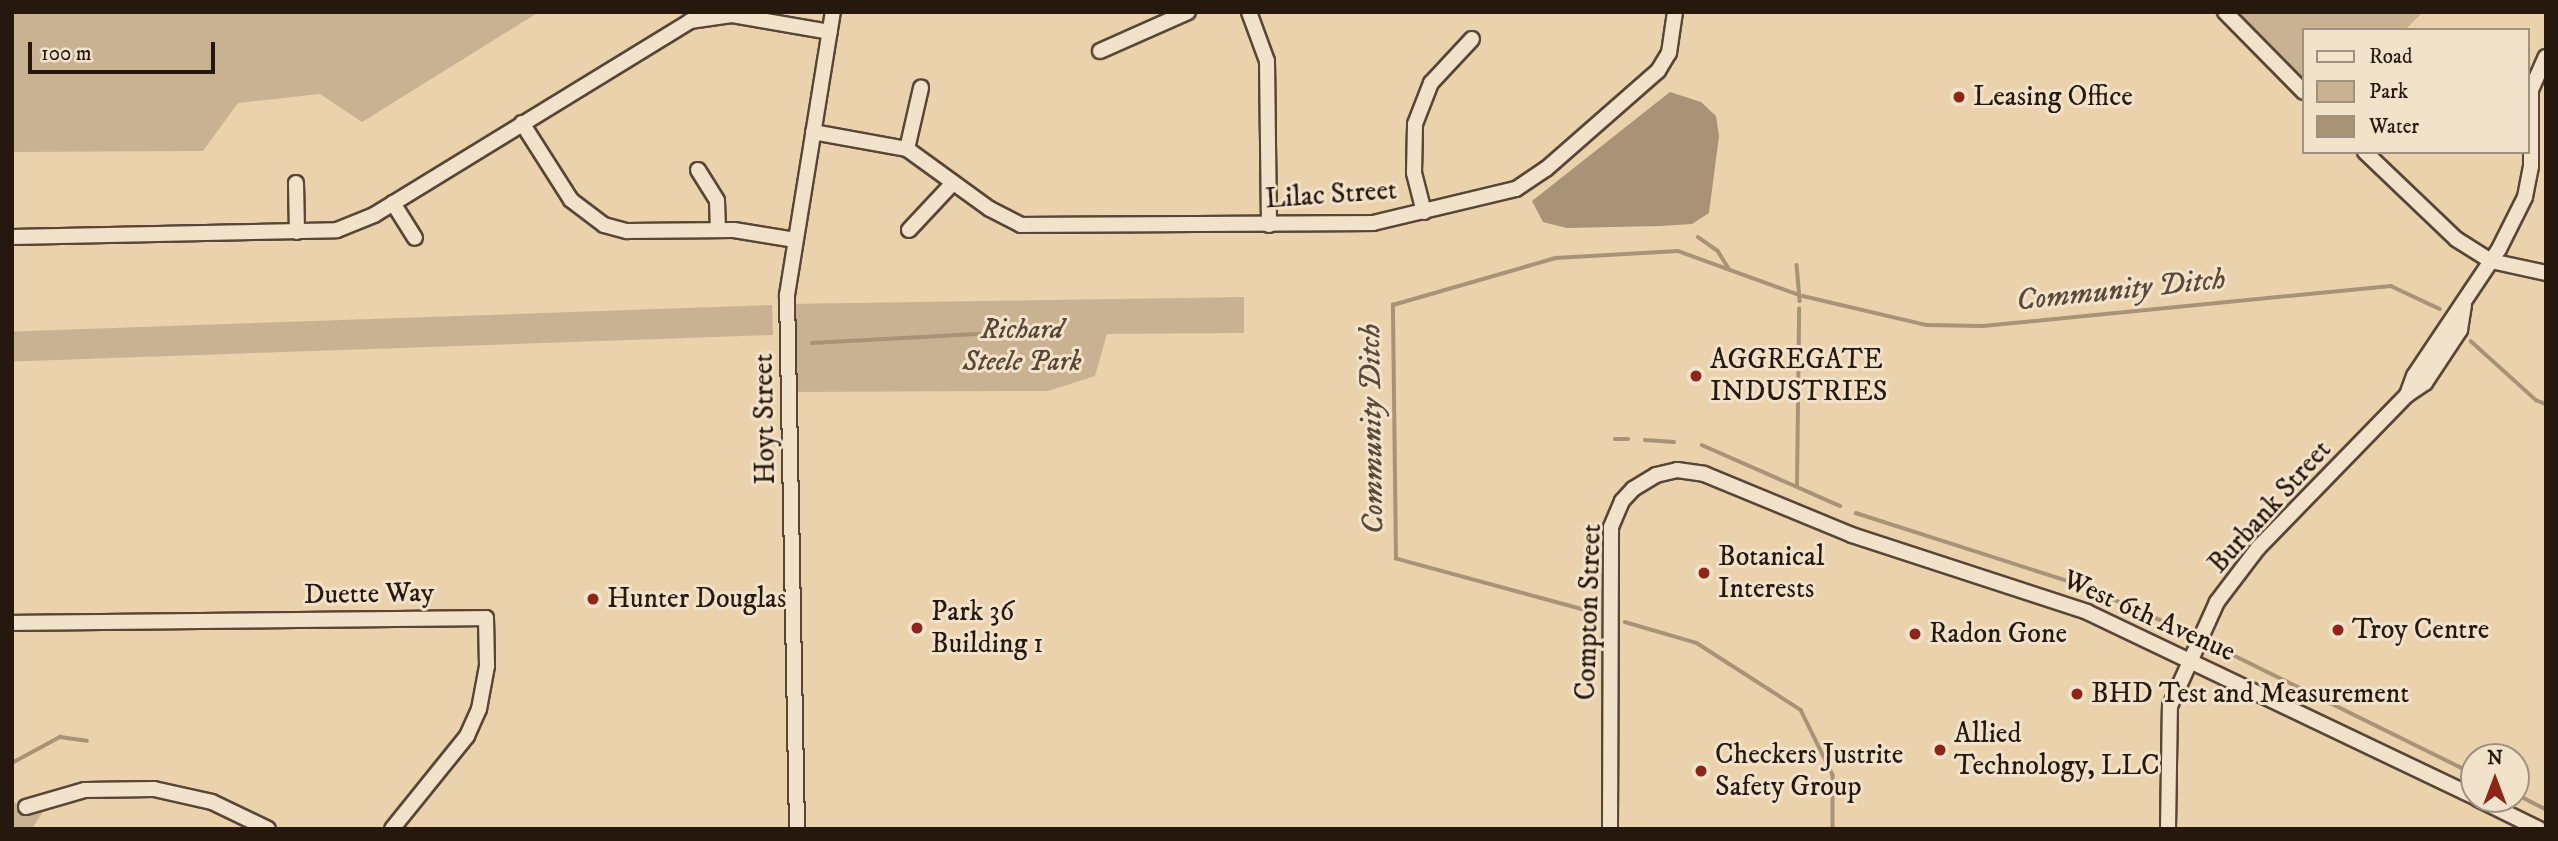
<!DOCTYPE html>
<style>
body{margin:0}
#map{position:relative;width:2558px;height:841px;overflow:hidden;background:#ead2ac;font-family:"IM FELL DW Pica",serif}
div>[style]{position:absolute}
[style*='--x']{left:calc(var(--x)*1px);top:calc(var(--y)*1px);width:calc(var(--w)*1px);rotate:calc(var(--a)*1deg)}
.green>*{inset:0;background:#c9b291;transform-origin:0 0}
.water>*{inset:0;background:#a89376}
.stream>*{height:3.5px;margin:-1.75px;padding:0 1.75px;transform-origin:1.75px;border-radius:1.75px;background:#a89376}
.roads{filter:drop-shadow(2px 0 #584636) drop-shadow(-2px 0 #584636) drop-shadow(0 2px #584636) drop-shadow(0 -2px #584636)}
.minor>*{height:14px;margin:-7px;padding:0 7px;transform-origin:7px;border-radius:7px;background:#f1e2c9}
.dots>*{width:19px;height:19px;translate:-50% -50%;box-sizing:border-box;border:4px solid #f1e2c9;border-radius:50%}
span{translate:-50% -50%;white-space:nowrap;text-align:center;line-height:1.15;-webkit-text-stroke:6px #f1e2c9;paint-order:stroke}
.poi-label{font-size:28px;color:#27180e}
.left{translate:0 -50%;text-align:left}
.street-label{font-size:28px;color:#27180e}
.park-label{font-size:28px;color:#584635;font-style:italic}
.water-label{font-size:30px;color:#5b4938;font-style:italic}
.frame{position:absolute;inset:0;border:14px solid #27180e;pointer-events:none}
.legend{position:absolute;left:2302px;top:28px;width:228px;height:126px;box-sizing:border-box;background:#f1e2c9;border:2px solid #a0917e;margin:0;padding:9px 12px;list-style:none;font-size:21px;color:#27180e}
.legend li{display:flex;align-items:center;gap:14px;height:35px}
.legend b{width:35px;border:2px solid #a0917e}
.north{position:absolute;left:2460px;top:743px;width:70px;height:70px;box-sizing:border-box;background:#f1e2c9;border:2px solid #a0917e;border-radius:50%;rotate:0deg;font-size:19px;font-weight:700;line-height:28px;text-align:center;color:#27180e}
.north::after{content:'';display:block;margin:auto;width:24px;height:32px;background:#8f2418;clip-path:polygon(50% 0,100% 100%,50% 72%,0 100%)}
.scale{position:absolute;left:28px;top:42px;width:187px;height:32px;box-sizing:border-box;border:4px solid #27180e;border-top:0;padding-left:9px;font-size:21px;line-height:24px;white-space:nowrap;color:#27180e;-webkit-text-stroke:5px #f1e2c9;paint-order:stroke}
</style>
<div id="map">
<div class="green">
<i style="clip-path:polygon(12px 12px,539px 12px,362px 122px,320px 94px,238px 103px,203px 151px,12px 152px)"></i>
<i style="clip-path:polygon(2225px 12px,2423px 12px,2405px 30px,2304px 30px,2304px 92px)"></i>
<i style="clip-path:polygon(1244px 297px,1244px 333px,1107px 334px,1095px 376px,1048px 391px,789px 392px,788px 304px)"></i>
<i style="left:772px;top:305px;width:30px;height:760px;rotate:88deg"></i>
<i style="clip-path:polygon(52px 797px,32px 829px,12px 829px,12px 802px,26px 807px)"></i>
</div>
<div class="water">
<i style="clip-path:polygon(1670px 92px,1701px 102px,1716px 116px,1719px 136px,1709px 213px,1692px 224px,1660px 226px,1567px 228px,1543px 222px,1532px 201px)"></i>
</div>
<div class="stream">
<i style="--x:1698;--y:237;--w:24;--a:35"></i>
<i style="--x:1718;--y:251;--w:22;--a:58"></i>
<i style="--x:1797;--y:265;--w:36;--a:85"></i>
<i style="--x:1803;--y:296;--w:127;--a:13.2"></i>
<i style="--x:1927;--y:325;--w:56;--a:1"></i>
<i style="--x:1983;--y:326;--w:410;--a:-5.6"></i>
<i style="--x:2391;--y:286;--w:54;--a:25.1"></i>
<i style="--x:2471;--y:341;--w:88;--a:42.2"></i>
<i style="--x:2536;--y:400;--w:11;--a:22"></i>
<i style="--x:812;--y:343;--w:183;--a:-3.1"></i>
<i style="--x:1615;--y:439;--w:13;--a:0"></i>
<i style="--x:1645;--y:440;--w:29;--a:4"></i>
<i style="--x:1702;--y:445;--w:151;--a:23.8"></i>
<i style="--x:1797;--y:485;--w:176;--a:-89.3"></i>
<i style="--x:1856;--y:513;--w:243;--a:17.8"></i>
<i style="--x:2104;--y:595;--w:81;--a:24"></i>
<i style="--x:1591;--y:612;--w:202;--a:-164.8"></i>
<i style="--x:1396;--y:559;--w:254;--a:-90.7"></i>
<i style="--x:1393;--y:305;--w:170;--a:-16.1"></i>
<i style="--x:1556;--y:258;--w:122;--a:-3.3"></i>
<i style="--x:1678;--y:251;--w:127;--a:19.9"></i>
<i style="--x:1625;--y:622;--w:75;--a:16.3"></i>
<i style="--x:1697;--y:643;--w:124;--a:32.8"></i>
<i style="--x:1801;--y:710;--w:72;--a:63.8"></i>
<i style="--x:1833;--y:775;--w:54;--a:90"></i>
<i style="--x:2217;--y:647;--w:287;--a:26.3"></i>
<i style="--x:12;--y:763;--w:55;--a:-28.4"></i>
<i style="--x:60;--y:737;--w:27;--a:8"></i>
<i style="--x:2516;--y:794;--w:34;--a:27"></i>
</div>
<div class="roads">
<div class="minor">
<i style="--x:1249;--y:12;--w:52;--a:69.8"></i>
<i style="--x:1267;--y:61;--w:164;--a:89.3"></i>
<i style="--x:2225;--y:12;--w:112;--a:45.4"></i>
<i style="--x:1100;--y:51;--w:96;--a:-23.9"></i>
<i style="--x:522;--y:123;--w:91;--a:57.5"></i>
<i style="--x:571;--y:200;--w:41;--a:37.1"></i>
<i style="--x:604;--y:225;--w:24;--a:15"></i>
<i style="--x:627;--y:231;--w:107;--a:-0.5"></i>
<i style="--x:734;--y:230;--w:62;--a:9.3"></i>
<i style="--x:813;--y:132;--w:96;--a:10.3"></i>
<i style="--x:907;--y:149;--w:102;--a:35.9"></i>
<i style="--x:990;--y:209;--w:35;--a:27"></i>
<i style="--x:1021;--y:225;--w:352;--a:-0.3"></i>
<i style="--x:1373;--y:223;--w:147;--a:-13.4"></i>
<i style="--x:1516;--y:189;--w:36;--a:-34"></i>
<i style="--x:1546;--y:169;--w:149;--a:-41.2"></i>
<i style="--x:1658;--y:71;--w:21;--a:-59"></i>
<i style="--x:1669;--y:53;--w:41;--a:-81.7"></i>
<i style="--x:907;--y:149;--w:63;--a:-77.1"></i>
<i style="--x:2365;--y:152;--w:126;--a:43.7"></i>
<i style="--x:2456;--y:239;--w:41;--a:32.2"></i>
<i style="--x:2491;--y:261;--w:56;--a:12.3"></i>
<i style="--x:698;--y:170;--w:36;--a:58"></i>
<i style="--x:717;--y:201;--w:29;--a:88"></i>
<i style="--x:296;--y:183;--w:49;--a:88.8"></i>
<i style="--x:393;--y:203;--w:41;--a:57.8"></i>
<i style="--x:1424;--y:212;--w:40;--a:-104.4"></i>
<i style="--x:1414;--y:173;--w:49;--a:-88.8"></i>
<i style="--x:1415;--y:124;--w:44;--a:-68.7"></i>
<i style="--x:1431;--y:83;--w:60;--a:-47"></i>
<i style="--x:909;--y:230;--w:64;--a:-46.9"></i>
<i style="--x:12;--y:237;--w:325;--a:-1.2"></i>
<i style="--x:337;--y:230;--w:40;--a:-22"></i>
<i style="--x:374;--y:215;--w:371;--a:-31.5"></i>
<i style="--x:690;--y:21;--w:42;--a:-8.1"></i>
<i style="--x:732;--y:15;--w:99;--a:9.8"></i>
<i style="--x:2407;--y:395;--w:20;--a:-70"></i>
<i style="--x:2414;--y:376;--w:153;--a:-56.2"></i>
<i style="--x:2499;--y:249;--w:58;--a:-63.4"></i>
<i style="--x:2525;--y:197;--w:32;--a:-79"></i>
<i style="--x:2531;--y:166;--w:76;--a:-90"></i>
<i style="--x:2531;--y:90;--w:36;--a:-66"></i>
<i style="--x:12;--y:623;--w:474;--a:-0.6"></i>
<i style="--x:486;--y:618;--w:48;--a:88.8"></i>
<i style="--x:487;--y:666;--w:44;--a:100.5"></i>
<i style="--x:479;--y:709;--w:30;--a:114"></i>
<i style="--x:467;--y:736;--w:119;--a:128.9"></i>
<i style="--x:2478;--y:799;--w:68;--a:26.2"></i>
<i style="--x:26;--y:807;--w:61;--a:-16.1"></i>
<i style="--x:85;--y:790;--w:69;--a:-0.8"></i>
<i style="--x:154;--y:789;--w:59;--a:12.6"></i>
<i style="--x:212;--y:802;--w:62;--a:25.7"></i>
<i style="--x:797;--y:829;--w:534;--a:-91.07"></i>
<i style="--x:787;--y:295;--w:287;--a:-80.8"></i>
<i style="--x:1610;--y:829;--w:302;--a:-89.8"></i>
<i style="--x:1611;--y:527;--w:28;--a:-67"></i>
<i style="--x:1622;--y:501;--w:16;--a:-47"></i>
<i style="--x:1633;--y:489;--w:27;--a:-31"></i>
<i style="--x:1656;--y:475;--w:22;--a:-13"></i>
<i style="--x:1677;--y:470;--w:27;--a:8"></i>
<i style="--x:1704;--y:474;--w:160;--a:22.4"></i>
<i style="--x:1852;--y:535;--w:247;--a:18.1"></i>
<i style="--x:2087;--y:612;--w:429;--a:25.5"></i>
<i style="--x:2168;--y:829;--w:123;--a:-89.1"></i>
<i style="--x:2170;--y:706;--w:114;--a:-65.7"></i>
<i style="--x:2217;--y:602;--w:68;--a:-52.8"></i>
<i style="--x:2258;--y:548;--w:214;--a:-45.8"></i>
<i style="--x:2407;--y:395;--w:22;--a:-34"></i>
<i style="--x:2425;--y:383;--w:64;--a:-56.6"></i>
<i style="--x:2460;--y:330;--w:25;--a:-81"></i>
</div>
</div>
<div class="dots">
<i style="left:1959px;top:97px;background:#8f2418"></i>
<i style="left:1696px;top:376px;background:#8f2418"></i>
<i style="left:1704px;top:573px;background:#8f2418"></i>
<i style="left:593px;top:599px;background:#8f2418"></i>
<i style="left:917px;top:628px;background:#8f2418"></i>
<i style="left:2338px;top:630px;background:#8f2418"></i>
<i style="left:1915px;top:634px;background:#8f2418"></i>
<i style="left:2077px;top:694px;background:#8f2418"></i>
<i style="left:1940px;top:750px;background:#8f2418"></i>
<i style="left:1701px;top:771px;background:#8f2418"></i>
</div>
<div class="poi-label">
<span class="left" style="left:1973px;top:97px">Leasing Office</span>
<span class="left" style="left:1710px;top:376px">AGGREGATE<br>INDUSTRIES</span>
<span class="left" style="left:1718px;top:573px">Botanical<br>Interests</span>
<span class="left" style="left:607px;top:599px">Hunter Douglas</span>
<span class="left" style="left:931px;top:628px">Park 36<br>Building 1</span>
<span class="left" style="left:2352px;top:630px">Troy Centre</span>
<span class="left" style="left:1929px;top:634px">Radon Gone</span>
<span class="left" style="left:2091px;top:694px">BHD Test and Measurement</span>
<span class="left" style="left:1954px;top:750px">Allied<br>Technology, LLC</span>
<span class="left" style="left:1715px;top:771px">Checkers Justrite<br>Safety Group</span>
</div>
<div class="street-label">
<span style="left:1331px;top:195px;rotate:-4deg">Lilac Street</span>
<span style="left:765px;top:419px;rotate:-91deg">Hoyt Street</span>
<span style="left:2270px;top:507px;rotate:-48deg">Burbank Street</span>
<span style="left:369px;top:594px;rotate:-1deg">Duette Way</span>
<span style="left:1589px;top:612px;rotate:-88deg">Compton Street</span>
<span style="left:2149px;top:616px;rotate:24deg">West 6th Avenue</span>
</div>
<div class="park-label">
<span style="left:1022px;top:346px">Richard<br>Steele Park</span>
</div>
<div class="water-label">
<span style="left:2121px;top:291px;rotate:-6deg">Community Ditch</span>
<span style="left:1373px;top:429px;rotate:-91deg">Community Ditch</span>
</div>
<div class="frame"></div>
<ul class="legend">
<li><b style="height:9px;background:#f1e2c9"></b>Road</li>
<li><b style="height:19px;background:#c9b291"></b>Park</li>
<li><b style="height:19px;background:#a89376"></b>Water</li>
</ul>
<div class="north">N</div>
<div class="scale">100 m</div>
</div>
